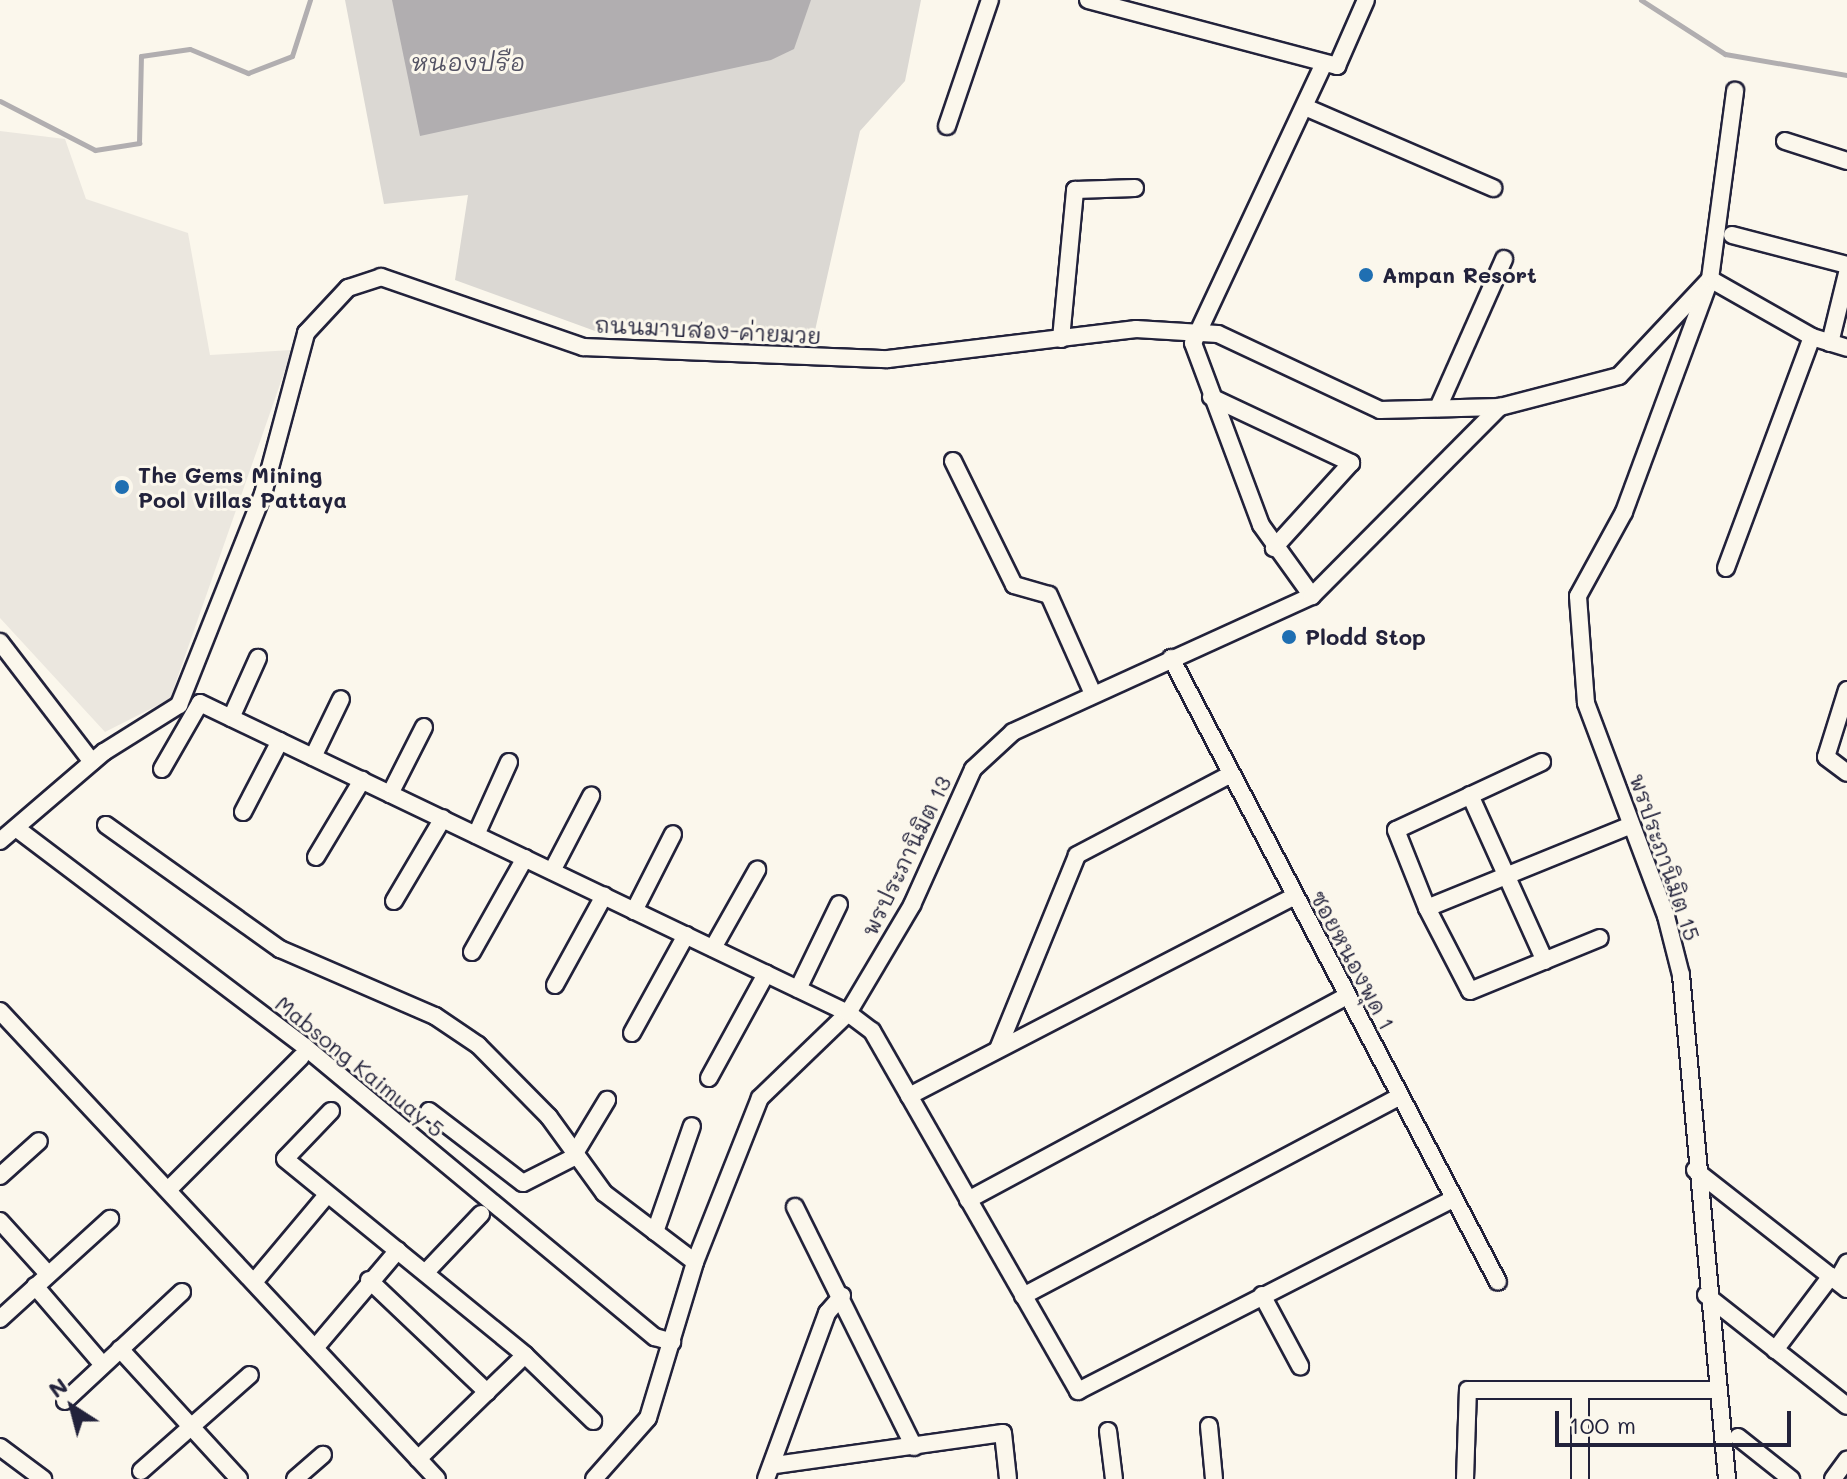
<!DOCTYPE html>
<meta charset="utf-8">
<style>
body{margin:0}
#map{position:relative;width:1847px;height:1479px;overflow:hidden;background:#fbf7ec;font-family:Mali,"Playpen Sans Thai",sans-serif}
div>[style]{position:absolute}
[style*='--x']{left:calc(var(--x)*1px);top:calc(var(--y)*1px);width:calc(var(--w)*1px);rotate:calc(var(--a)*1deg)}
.built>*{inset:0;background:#ebe7df}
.green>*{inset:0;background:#dbd8d3}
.water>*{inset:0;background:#b1aeb0}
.stream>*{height:5px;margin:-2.5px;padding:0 2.5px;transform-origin:2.5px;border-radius:2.5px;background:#b1aeb0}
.roads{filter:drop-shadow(2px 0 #22223b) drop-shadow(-2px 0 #22223b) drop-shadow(0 2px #22223b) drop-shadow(0 -2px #22223b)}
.minor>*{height:16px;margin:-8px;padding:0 8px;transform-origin:8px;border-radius:8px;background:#fbf7ec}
.dots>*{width:22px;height:22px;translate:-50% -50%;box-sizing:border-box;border:4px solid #fbf7ec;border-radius:50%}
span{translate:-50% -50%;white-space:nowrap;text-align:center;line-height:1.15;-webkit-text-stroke:6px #fbf7ec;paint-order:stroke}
.poi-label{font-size:22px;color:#22223b;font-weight:700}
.left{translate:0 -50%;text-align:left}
.street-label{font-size:22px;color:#22223b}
.water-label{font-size:24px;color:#545364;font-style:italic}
.north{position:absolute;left:32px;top:1367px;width:80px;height:80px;-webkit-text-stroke:6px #fbf7ec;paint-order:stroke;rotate:324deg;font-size:22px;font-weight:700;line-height:32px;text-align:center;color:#22223b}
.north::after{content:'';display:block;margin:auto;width:28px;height:36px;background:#22223b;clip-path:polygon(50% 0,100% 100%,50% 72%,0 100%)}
.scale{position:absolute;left:1555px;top:1411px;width:236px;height:36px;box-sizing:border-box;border:4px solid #22223b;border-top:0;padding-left:10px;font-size:24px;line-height:28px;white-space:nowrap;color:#22223b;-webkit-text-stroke:6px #fbf7ec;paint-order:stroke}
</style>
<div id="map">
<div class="built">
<i style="clip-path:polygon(0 131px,65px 139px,86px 199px,188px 233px,210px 355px,292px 350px,170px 699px,105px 732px,0 618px)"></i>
</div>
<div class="green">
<i style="clip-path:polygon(345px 0,921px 0,905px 81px,860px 131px,814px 335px,595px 331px,455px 280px,468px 195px,384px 204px)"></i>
</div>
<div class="water">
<i style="clip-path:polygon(392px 0,811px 0,794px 49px,771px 60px,420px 136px)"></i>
</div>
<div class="stream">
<i style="--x:1641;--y:0;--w:100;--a:32.7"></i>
<i style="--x:1725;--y:54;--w:124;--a:9.8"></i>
<i style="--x:0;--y:101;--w:107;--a:27.3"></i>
<i style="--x:95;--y:150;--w:45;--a:-9"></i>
<i style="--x:139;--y:143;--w:87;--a:-88.7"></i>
<i style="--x:141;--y:56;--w:49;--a:-8.1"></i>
<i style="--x:190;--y:49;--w:63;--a:22.5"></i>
<i style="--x:248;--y:73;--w:47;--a:-21.1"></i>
<i style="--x:292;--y:56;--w:59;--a:-72.2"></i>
</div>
<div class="roads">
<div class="minor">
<i style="--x:1088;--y:0;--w:258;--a:14.8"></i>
<i style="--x:1337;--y:66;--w:72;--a:-66.3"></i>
<i style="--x:1305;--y:107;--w:205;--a:23.3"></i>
<i style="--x:947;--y:126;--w:133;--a:-71.2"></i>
<i style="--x:1785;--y:141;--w:65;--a:17.9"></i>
<i style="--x:1732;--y:235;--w:119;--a:14.6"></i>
<i style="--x:1061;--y:339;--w:150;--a:-84.6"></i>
<i style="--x:1075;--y:190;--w:60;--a:-1.9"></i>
<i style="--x:1830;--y:343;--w:72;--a:-76.3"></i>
<i style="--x:1211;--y:397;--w:155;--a:25.2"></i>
<i style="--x:1351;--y:463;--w:115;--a:132.2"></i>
<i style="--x:1438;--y:408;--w:163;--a:-66.1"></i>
<i style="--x:953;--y:461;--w:138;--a:63.8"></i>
<i style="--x:1014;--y:585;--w:36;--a:16"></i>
<i style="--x:1049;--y:595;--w:108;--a:66"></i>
<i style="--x:1726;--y:568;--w:246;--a:-69.6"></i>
<i style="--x:1312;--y:596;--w:87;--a:-125.7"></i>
<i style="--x:1261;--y:525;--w:194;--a:-110.5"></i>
<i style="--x:1193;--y:343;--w:307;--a:-64.9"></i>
<i style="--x:0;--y:642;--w:151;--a:52.5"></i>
<i style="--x:1171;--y:658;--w:704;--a:62.34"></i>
<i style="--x:1847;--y:690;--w:70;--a:107.4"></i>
<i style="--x:1826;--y:757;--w:26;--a:37"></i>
<i style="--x:231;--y:718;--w:66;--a:-65.8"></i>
<i style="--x:313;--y:757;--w:64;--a:-64.2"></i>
<i style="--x:1542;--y:762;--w:161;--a:155"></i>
<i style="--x:1396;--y:830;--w:84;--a:68.3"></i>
<i style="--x:1427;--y:908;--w:220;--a:-22.1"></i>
<i style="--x:162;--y:769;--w:76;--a:-60.1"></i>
<i style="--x:200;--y:703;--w:718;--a:25.57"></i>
<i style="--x:848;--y:1013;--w:30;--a:37"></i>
<i style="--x:872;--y:1031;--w:415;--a:60.2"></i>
<i style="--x:1078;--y:1391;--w:421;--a:-27.1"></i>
<i style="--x:390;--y:794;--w:75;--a:-63.1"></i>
<i style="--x:1470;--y:795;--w:182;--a:65.7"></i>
<i style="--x:243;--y:812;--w:80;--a:-62.5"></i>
<i style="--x:106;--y:825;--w:214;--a:35.5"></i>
<i style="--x:280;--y:949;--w:169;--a:23.4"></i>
<i style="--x:435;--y:1016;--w:52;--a:34"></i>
<i style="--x:478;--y:1045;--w:101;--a:45.4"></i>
<i style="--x:549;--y:1117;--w:94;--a:54.1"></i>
<i style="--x:604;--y:1193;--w:114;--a:37.2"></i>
<i style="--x:16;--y:828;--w:361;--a:37.1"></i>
<i style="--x:304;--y:1046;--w:456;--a:39.7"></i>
<i style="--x:655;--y:1337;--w:18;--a:16"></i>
<i style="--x:476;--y:835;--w:80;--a:-65.7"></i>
<i style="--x:0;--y:841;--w:137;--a:-40.6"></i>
<i style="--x:104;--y:752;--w:89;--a:-32.1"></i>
<i style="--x:179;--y:705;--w:227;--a:-68.3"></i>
<i style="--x:263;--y:494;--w:167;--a:-75"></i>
<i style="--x:306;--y:333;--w:62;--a:-47"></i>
<i style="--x:348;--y:288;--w:35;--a:-18"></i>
<i style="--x:381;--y:277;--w:214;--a:19.1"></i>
<i style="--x:583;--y:347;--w:305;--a:2.3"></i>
<i style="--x:888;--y:359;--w:250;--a:-6.9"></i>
<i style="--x:1136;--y:329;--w:82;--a:3.5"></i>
<i style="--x:1218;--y:334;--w:179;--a:25.1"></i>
<i style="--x:1380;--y:410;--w:120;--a:-1.4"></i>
<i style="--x:1500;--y:407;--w:123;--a:-14.6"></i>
<i style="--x:1619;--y:376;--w:133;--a:-46.8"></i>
<i style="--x:1710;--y:279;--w:117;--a:29.6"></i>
<i style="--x:1812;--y:337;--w:37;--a:17"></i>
<i style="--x:316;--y:857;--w:90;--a:-59.1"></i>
<i style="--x:552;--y:871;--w:85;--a:-62.5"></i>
<i style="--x:394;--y:901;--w:96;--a:-59.4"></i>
<i style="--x:1427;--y:908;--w:93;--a:62.6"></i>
<i style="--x:1470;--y:991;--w:140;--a:-22.2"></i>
<i style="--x:634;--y:911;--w:86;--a:-63.1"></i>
<i style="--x:713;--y:948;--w:90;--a:-60.6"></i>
<i style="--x:472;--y:952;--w:108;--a:-60.6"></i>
<i style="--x:555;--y:985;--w:102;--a:-61.2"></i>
<i style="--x:798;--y:989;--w:94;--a:-64.2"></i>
<i style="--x:0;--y:1011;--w:640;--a:46.96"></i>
<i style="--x:632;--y:1033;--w:112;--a:-61.1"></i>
<i style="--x:998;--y:1049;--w:209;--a:-67.8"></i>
<i style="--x:1077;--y:855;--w:174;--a:-27.7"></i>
<i style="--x:709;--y:1078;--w:119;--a:-61.3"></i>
<i style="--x:909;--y:1096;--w:435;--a:-27.4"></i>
<i style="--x:331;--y:1111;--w:66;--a:133.8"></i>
<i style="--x:285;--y:1159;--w:310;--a:39.2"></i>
<i style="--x:525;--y:1355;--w:95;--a:44.1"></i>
<i style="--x:429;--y:1111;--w:118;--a:37.5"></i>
<i style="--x:523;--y:1183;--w:55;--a:-27"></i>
<i style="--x:572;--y:1158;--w:68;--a:-58.9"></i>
<i style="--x:1695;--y:1170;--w:193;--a:38.1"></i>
<i style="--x:0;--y:1176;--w:52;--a:-41.9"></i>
<i style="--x:168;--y:1190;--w:188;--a:-45"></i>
<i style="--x:968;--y:1200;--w:430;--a:-28.3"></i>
<i style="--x:795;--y:1207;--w:268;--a:63.6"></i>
<i style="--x:0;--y:1221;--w:72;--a:47.8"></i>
<i style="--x:655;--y:1232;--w:112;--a:-70.8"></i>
<i style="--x:426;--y:1272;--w:80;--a:-46.5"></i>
<i style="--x:369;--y:1280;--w:163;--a:43.5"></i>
<i style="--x:1837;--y:1281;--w:21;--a:-61"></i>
<i style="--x:254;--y:1282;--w:114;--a:-50"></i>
<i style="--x:35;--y:1286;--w:104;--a:49.3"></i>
<i style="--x:1262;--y:1295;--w:81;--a:61.8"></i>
<i style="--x:1706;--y:1295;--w:179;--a:38.2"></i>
<i style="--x:1023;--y:1296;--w:427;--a:-27.9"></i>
<i style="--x:0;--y:1319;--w:149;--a:-42.3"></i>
<i style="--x:315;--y:1348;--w:128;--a:-49.7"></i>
<i style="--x:120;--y:1349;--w:176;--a:47.5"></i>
<i style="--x:1775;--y:1350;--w:93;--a:-52.9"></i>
<i style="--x:65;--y:1401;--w:160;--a:-43"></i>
<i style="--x:1209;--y:1426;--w:53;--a:84.6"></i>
<i style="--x:1108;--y:1431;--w:48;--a:82.9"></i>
<i style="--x:1738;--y:1437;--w:68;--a:38.4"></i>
<i style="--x:0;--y:1447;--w:54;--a:36.7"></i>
<i style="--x:418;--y:1459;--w:149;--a:-44.2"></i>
<i style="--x:775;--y:1465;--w:230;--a:-8"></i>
<i style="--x:1003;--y:1433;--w:46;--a:83.8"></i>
<i style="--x:141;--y:1471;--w:145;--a:-41.4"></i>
<i style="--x:295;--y:1479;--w:37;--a:-41"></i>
<i style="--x:594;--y:1479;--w:81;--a:-48.5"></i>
<i style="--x:648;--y:1418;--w:163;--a:-73.2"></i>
<i style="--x:695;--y:1262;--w:176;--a:-68.4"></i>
<i style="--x:760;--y:1098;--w:122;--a:-44"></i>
<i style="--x:848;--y:1013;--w:126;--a:-59.3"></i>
<i style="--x:912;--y:905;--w:149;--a:-65.8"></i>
<i style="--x:973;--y:769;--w:54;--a:-42.8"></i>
<i style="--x:1013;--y:732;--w:328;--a:-24.5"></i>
<i style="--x:1312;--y:596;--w:267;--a:-45.2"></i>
<i style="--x:766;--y:1479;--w:177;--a:-69.8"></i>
<i style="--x:827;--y:1313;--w:23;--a:-49"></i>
<i style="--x:1465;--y:1479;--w:89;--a:-88.1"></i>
<i style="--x:1468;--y:1390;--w:248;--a:0"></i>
<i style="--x:1580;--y:1479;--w:89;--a:-90"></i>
<i style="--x:1727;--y:1479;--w:506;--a:-95.21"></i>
<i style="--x:1681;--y:975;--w:61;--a:-104.3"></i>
<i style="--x:1666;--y:916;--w:228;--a:-110.6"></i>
<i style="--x:1586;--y:703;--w:107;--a:-94.3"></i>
<i style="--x:1578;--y:596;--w:96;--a:-61.3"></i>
<i style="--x:1624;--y:512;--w:248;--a:-69.7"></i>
<i style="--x:1710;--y:279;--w:190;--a:-82.4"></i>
<i style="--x:1833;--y:1479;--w:24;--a:-54"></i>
</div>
</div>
<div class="dots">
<i style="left:1366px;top:275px;background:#1f6fb2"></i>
<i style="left:122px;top:487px;background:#1f6fb2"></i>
<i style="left:1289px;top:637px;background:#1f6fb2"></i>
</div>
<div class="poi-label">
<span class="left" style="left:1382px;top:275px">Ampan Resort</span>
<span class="left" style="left:138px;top:487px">The Gems Mining<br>Pool Villas Pattaya</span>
<span class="left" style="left:1305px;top:637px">Plodd Stop</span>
</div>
<div class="street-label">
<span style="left:708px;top:330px;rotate:3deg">ถนนมาบสอง-ค่ายมวย</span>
<span style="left:906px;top:856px;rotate:-64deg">พรประภานิมิต 13</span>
<span style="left:1665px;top:857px;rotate:71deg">พรประภานิมิต 15</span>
<span style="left:1353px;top:960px;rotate:62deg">ซอยหนองพุด 1</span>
<span style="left:360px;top:1066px;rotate:39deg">Mabsong Kaimuay 5</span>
</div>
<div class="water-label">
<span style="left:468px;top:62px">หนองปรือ</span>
</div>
<div class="north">N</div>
<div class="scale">100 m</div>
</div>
